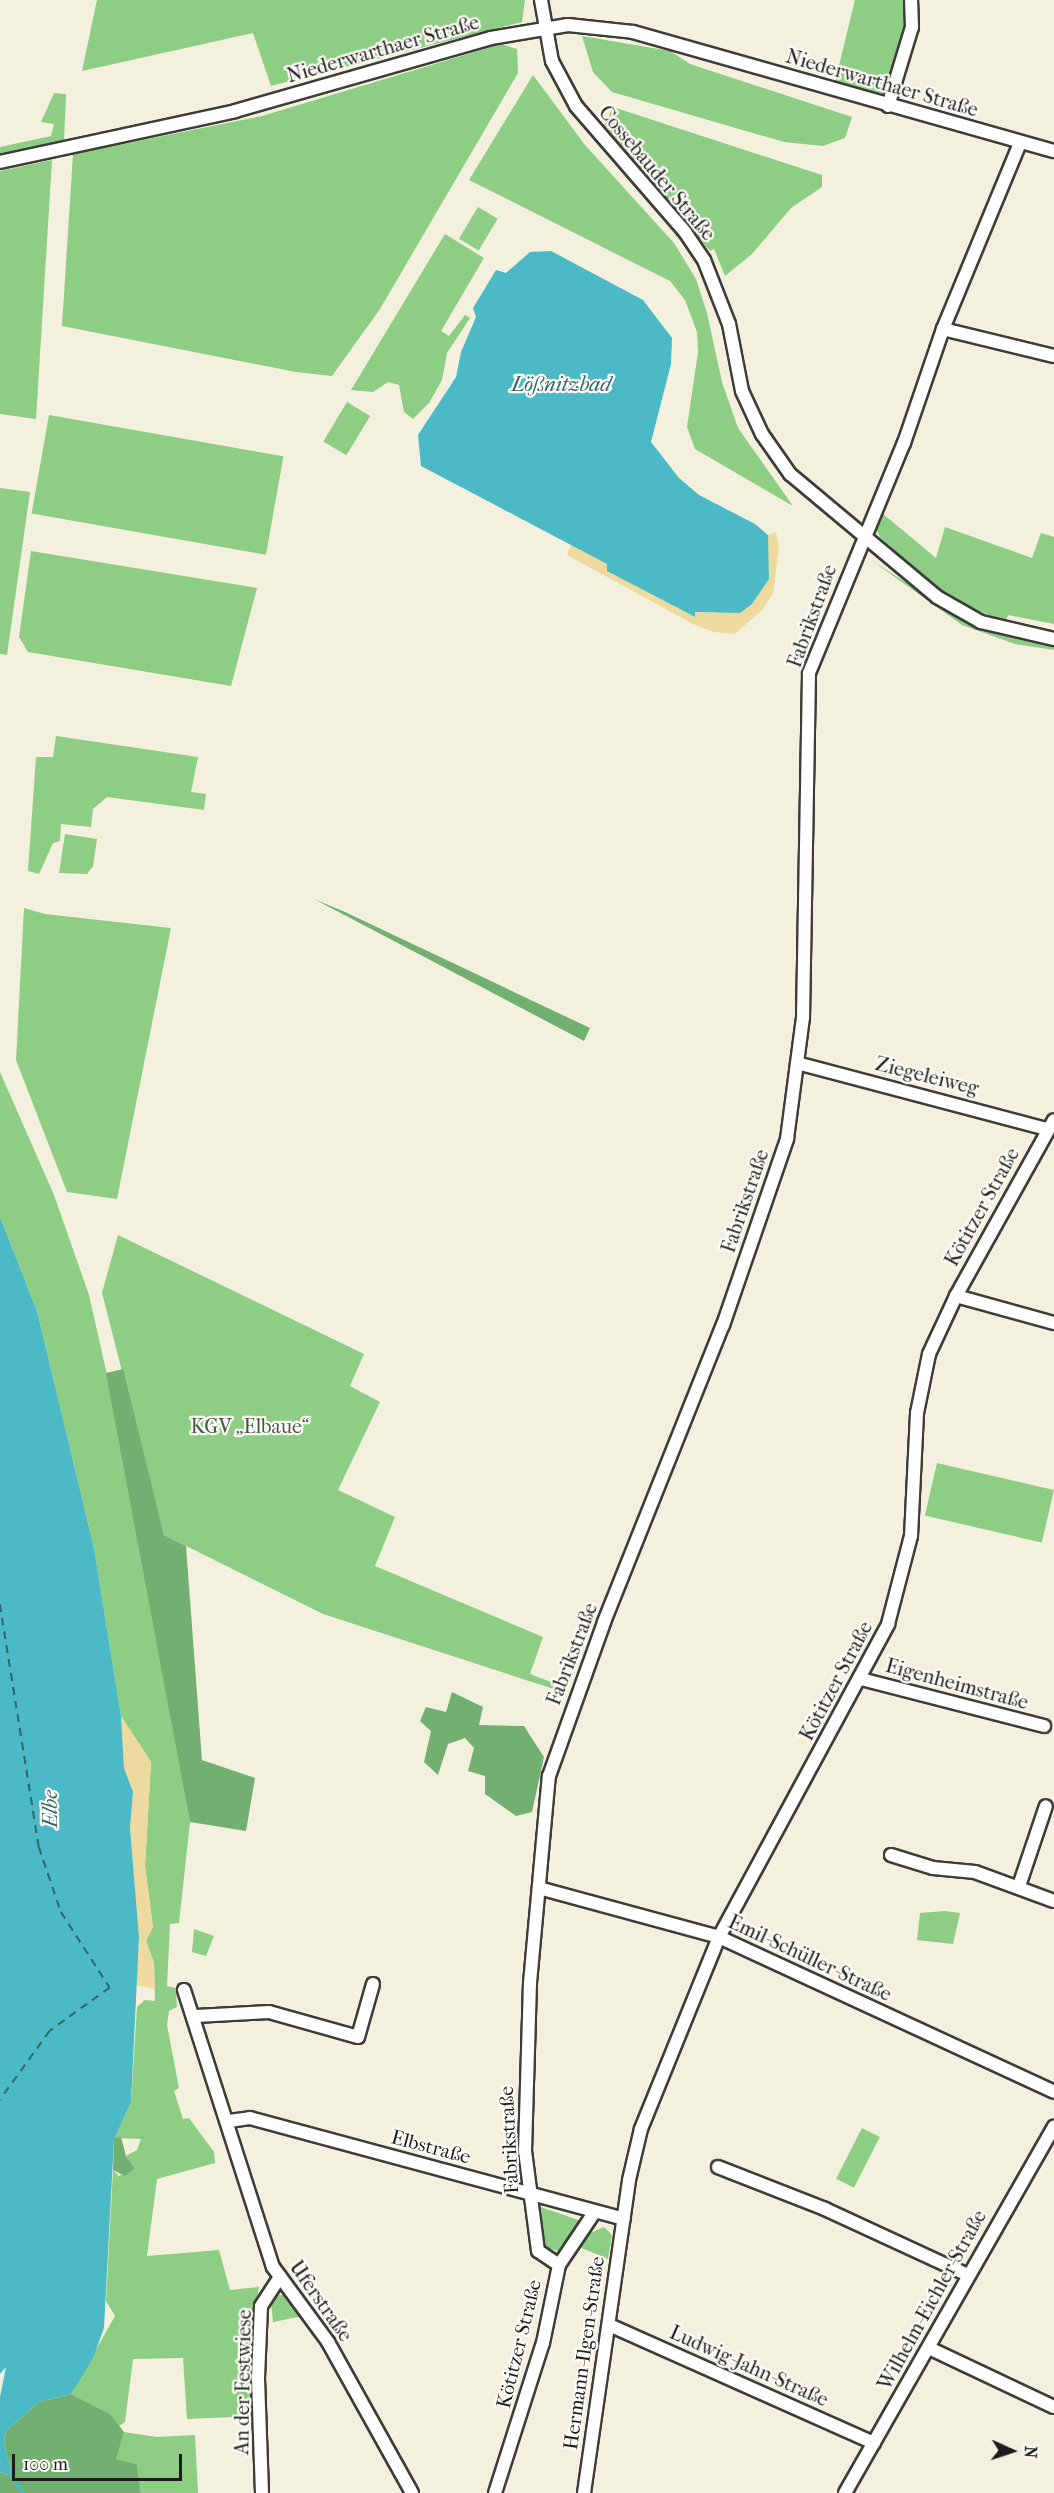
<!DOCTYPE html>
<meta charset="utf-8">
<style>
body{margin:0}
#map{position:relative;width:1054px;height:2493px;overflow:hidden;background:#f4f0de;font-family:"IM FELL French Canon",serif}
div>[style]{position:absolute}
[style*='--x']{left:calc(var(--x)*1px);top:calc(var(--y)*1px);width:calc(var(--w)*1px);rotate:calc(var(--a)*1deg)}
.green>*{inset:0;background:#8ecd84;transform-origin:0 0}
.forest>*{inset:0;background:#72b072}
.sand>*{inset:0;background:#eeda9e}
.water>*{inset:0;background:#4bb9c6}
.stream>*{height:4px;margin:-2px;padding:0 2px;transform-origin:2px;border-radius:2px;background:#4bb9c6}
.ferry>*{height:1.5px;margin-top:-0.75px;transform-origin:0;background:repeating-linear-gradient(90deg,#316368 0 8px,transparent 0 14px)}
.roads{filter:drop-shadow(2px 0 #3c3c39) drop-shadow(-2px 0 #3c3c39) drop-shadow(0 2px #3c3c39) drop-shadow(0 -2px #3c3c39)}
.minor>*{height:12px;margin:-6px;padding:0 6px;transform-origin:6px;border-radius:6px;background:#fff}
span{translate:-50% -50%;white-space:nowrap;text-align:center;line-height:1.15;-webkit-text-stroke:4.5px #fdfcf7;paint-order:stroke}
.street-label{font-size:20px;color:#1c1c1c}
.park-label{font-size:20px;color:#445a40}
.water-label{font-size:21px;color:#316368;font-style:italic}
.north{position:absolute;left:982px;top:2421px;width:60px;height:60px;-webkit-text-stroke:4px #fdfcf7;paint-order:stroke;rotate:93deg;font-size:16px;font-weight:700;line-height:24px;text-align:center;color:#1c1c1c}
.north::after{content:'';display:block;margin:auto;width:21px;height:27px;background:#1c1c1c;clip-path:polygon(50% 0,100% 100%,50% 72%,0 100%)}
.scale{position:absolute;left:12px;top:2454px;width:170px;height:27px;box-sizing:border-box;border:3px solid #1c1c1c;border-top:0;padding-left:8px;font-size:18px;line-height:21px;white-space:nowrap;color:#1c1c1c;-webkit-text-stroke:4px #fdfcf7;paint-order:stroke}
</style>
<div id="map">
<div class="green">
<i style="clip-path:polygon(97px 0,525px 0,522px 22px,271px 86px,253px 33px,82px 71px)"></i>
<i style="clip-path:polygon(855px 0,905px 0,908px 22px,885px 96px,835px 82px)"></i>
<i style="clip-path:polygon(582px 36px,670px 51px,690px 64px,852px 117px,845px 138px,823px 146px,784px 142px,612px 92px,593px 72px)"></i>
<i style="clip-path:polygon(501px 44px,517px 49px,518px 73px,380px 309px,332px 376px,296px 372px,62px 326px,73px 154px,262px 116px)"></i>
<i style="clip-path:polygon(533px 75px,585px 145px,674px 243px,696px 279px,707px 313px,722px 382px,738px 428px,793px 506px,695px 449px,687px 427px,698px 352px,697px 332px,685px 300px,670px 281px,469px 180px)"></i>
<i style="clip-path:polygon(54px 93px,66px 94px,64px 141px,0 155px,0 147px,51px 136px,54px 124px,41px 122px)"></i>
<i style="clip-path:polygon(613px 107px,822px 175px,822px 187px,791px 208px,752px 254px,725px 276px,714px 249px,710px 251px,605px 125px)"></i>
<i style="clip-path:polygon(52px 160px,36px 419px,0 414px,0 171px)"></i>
<i style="left:478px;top:207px;width:23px;height:37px;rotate:31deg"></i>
<i style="clip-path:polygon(445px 234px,484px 258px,441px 331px,449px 336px,465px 315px,470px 318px,447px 353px,442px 380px,429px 403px,413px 419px,404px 412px,399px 385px,388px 382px,373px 392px,351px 390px)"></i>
<i style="left:347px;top:402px;width:27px;height:46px;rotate:31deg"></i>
<i style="left:49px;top:415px;width:238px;height:100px;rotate:10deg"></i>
<i style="clip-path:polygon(0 488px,30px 492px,7px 655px,0 654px)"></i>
<i style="clip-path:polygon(882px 513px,936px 558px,945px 527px,1032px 558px,1041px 533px,1054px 537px,1054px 624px,1008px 615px,1005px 623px,941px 593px,880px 537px,875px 527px)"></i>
<i style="clip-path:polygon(31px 551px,257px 588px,231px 686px,28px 652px,19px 637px)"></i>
<i style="clip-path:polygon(871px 560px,966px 621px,1016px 638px,1054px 646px,1054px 650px,1015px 644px,962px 625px)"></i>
<i style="clip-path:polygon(56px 736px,198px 757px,191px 792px,206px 794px,204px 810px,107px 797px,93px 809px,91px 827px,61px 824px,60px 841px,53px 843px,39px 874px,28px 871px,36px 757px,53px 757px)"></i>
<i style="clip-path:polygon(65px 834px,97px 839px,93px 866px,87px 874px,59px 873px)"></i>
<i style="clip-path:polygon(24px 908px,45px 914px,171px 928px,117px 1199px,67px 1192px,16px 1060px)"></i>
<i style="clip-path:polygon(0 1072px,54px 1195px,89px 1295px,119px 1428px,190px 1822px,179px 1923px,170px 1924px,167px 1986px,176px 1988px,177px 2007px,169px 2011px,167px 2025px,179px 2088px,174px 2091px,183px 2119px,189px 2118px,214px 2152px,215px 2163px,157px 2179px,147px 2256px,219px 2250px,230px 2290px,259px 2287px,250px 2336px,253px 2416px,187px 2419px,183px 2358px,133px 2359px,125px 2422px,119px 2426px,110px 2414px,71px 2394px,115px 2316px,106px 2301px,113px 2170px,119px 2176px,135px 2168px,126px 2156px,137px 2150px,141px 2139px,114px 2138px,131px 2102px,137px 2007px,145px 2000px,155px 2001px,154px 1963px,146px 1941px,153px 1927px,145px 1866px,151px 1762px,121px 1716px,94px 1548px,37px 1311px,0 1217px)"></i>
<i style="clip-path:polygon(118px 1235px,364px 1354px,350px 1386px,380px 1402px,338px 1490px,395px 1517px,375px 1566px,543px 1637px,530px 1674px,567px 1688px,566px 1693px,323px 1614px,164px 1535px,102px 1293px)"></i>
<i style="left:937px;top:1463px;width:120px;height:54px;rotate:13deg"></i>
<i style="clip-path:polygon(945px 1911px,960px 1913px,953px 1944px,917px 1940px,920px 1913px)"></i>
<i style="clip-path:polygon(194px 1929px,214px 1936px,206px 1956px,192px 1952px)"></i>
<i style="left:862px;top:2128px;width:20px;height:57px;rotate:27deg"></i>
<i style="clip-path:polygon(541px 2207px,581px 2221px,558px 2251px,544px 2247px)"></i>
<i style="clip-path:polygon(604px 2227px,612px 2235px,608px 2259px,579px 2247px,588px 2234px)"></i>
<i style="clip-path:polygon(277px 2295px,285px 2295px,303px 2316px,273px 2322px,271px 2303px)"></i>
<i style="clip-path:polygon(124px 2432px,157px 2437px,195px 2435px,198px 2493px,141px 2493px,137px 2464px,115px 2459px)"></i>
</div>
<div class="forest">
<i style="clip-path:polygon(314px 899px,345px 912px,590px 1028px,584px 1041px)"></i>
<i style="clip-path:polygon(123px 1369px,164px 1535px,186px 1546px,202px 1760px,255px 1778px,246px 1831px,190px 1822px,106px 1373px)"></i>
<i style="clip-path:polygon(452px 1692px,483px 1707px,479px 1725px,524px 1726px,544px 1757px,532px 1812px,516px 1816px,485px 1794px,485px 1776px,468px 1771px,474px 1748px,465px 1738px,448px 1744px,438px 1775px,424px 1762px,431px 1731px,420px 1721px,426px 1707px,446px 1712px)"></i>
<i style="clip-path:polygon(121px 2137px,126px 2156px,135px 2168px,125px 2176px,113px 2170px,114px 2138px)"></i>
<i style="clip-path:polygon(71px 2394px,110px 2414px,124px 2432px,116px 2459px,137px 2464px,141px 2493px,0 2493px,0 2472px,7px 2475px,11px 2470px,4px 2443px,6px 2431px,39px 2402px)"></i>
</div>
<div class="sand">
<i style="clip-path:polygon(776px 532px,779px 548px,773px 594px,762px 610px,735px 634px,714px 632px,693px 624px,567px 555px,571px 545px,607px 564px,608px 571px,694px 617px,695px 612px,714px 613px,767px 547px,768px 535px)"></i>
<i style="clip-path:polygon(121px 1716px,151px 1762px,145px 1866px,153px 1927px,146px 1941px,154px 1963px,155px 1989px,135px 1985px,139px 1937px,130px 1828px,133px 1792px,124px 1768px)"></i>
</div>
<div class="water">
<i style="clip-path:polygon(551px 251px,643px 300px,672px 338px,671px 364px,651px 442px,679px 478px,699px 495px,755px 524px,768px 535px,769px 579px,752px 604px,740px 613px,695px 612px,695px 617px,607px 571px,607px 564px,421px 466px,418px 435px,456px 377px,461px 352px,476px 317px,473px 308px,496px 270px,506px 273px,530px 252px)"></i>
<i style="clip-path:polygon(0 1217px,37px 1311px,94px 1548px,121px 1716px,124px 1768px,133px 1792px,130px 1828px,139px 1937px,131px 2102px,114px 2139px,104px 2328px,93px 2358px,71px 2394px,39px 2402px,6px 2431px,4px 2443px,11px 2470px,7px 2475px,0 2472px,0 2397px,6px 2367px,0 2374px)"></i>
</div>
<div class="stream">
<i style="--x:7;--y:2469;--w:29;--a:56"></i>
</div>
<div class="ferry">
<i style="--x:0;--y:1604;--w:246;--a:80.9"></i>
<i style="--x:39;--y:1847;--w:69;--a:71.3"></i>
<i style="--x:61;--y:1912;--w:90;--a:57.2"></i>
<i style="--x:110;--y:1988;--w:74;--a:144.4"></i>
<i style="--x:50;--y:2031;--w:85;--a:125.9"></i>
</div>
<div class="roads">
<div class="minor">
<i style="--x:541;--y:0;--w:62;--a:79.8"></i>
<i style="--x:552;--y:61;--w:51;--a:61.9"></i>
<i style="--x:576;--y:106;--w:167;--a:49.1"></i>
<i style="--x:685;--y:232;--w:34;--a:56"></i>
<i style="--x:704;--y:260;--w:69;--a:68.7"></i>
<i style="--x:729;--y:324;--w:68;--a:79"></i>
<i style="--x:742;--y:391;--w:47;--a:65.1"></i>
<i style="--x:762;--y:434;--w:49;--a:55"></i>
<i style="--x:790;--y:474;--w:192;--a:39.9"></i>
<i style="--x:937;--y:597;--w:51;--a:29.6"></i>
<i style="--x:981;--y:622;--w:75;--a:13.1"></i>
<i style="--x:888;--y:106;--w:83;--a:-73.1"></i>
<i style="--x:912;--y:27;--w:27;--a:-92"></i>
<i style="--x:0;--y:162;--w:240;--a:-12.2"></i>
<i style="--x:235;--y:111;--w:266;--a:-15.9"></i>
<i style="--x:491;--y:38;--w:78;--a:-9.6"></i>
<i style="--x:568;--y:25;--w:65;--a:6.1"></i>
<i style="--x:633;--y:32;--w:437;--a:15.8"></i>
<i style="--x:943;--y:329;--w:114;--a:13.7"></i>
<i style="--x:797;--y:1063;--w:259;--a:14.8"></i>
<i style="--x:956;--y:1296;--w:102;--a:15.4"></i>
<i style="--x:861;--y:1679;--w:189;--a:14.4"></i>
<i style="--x:891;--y:1855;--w:44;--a:17.2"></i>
<i style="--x:933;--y:1868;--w:42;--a:5.4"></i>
<i style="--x:975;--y:1872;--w:84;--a:20.2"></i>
<i style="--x:1019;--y:1886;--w:84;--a:-71.4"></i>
<i style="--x:539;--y:1888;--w:187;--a:15.2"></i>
<i style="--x:719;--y:1937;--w:369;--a:24.8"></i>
<i style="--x:184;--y:1990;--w:291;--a:72.2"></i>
<i style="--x:273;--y:2267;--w:93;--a:53.7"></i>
<i style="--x:328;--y:2342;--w:173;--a:60.9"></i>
<i style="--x:196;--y:2016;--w:73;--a:-3.1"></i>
<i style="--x:269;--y:2012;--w:92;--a:15.7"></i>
<i style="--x:358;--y:2037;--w:55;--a:-74.2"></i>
<i style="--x:229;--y:2121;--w:21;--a:-8"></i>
<i style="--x:250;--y:2118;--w:387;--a:15.1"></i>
<i style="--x:718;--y:2167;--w:115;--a:21.4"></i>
<i style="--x:825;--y:2209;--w:157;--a:24.8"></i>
<i style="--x:559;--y:2265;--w:25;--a:-146"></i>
<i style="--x:538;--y:2251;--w:101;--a:-97.4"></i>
<i style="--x:525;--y:2151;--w:168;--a:-88.3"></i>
<i style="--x:530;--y:1983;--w:208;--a:-84.8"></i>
<i style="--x:549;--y:1776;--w:164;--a:-70.3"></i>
<i style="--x:604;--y:1622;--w:320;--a:-68.2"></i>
<i style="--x:723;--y:1325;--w:197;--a:-71"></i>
<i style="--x:787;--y:1139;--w:122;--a:-82.5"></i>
<i style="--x:803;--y:1018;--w:345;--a:-89"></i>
<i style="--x:809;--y:673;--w:249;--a:-67.6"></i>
<i style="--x:904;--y:443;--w:120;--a:-71.1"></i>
<i style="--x:943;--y:329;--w:201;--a:-67.5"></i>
<i style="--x:609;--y:2325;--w:290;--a:24"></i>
<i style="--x:929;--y:2348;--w:138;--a:25.3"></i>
<i style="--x:262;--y:2493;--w:115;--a:-92"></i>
<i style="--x:258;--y:2378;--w:72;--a:-87.6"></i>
<i style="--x:261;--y:2306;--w:35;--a:-57"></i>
<i style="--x:495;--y:2493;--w:157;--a:-72.3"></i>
<i style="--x:543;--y:2343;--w:80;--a:-78.4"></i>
<i style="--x:559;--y:2265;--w:63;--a:-56.1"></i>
<i style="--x:584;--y:2493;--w:316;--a:-81.8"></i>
<i style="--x:629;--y:2180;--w:52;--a:-76.8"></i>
<i style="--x:641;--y:2129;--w:207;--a:-67.9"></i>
<i style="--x:719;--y:1937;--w:356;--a:-61.6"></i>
<i style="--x:888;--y:1624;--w:91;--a:-75.4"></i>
<i style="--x:911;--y:1536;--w:123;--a:-87.2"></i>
<i style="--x:917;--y:1413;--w:60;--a:-78.5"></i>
<i style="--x:929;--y:1354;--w:64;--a:-65"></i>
<i style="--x:956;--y:1296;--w:201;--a:-60.9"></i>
<i style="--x:845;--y:2493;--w:422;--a:-60.3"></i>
</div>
</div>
<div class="street-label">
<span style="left:383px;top:49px;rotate:-16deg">Niederwarthaer Straße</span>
<span style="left:882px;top:83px;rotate:16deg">Niederwarthaer Straße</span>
<span style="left:657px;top:173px;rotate:50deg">Cossebauder Straße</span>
<span style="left:812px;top:616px;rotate:-70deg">Fabrikstraße</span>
<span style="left:927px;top:1076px;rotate:14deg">Ziegeleiweg</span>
<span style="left:745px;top:1201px;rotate:-71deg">Fabrikstraße</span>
<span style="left:982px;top:1207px;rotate:-61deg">Kötitzer Straße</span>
<span style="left:572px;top:1654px;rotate:-69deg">Fabrikstraße</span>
<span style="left:836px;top:1681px;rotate:-62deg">Kötitzer Straße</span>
<span style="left:957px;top:1684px;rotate:15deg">Eigenheimstraße</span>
<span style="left:810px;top:1958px;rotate:25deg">Emil-Schüller-Straße</span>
<span style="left:509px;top:2140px;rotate:-93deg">Fabrikstraße</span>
<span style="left:431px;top:2147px;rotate:15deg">Elbstraße</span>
<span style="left:932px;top:2300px;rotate:-61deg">Wilhelm-Eichler-Straße</span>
<span style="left:321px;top:2301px;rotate:55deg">Uferstraße</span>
<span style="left:519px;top:2344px;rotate:-76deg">Kötitzer Straße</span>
<span style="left:584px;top:2353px;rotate:-82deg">Hermann-Ilgen-Straße</span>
<span style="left:749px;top:2366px;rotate:24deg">Ludwig-Jahn-Straße</span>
<span style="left:243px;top:2382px;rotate:-89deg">An der Festwiese</span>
</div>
<div class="park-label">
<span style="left:250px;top:1426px">KGV „Elbaue“</span>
</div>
<div class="water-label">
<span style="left:561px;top:384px">Lößnitzbad</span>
<span style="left:50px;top:1809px;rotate:-90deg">Elbe</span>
</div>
<div class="north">N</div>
<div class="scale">100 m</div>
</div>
